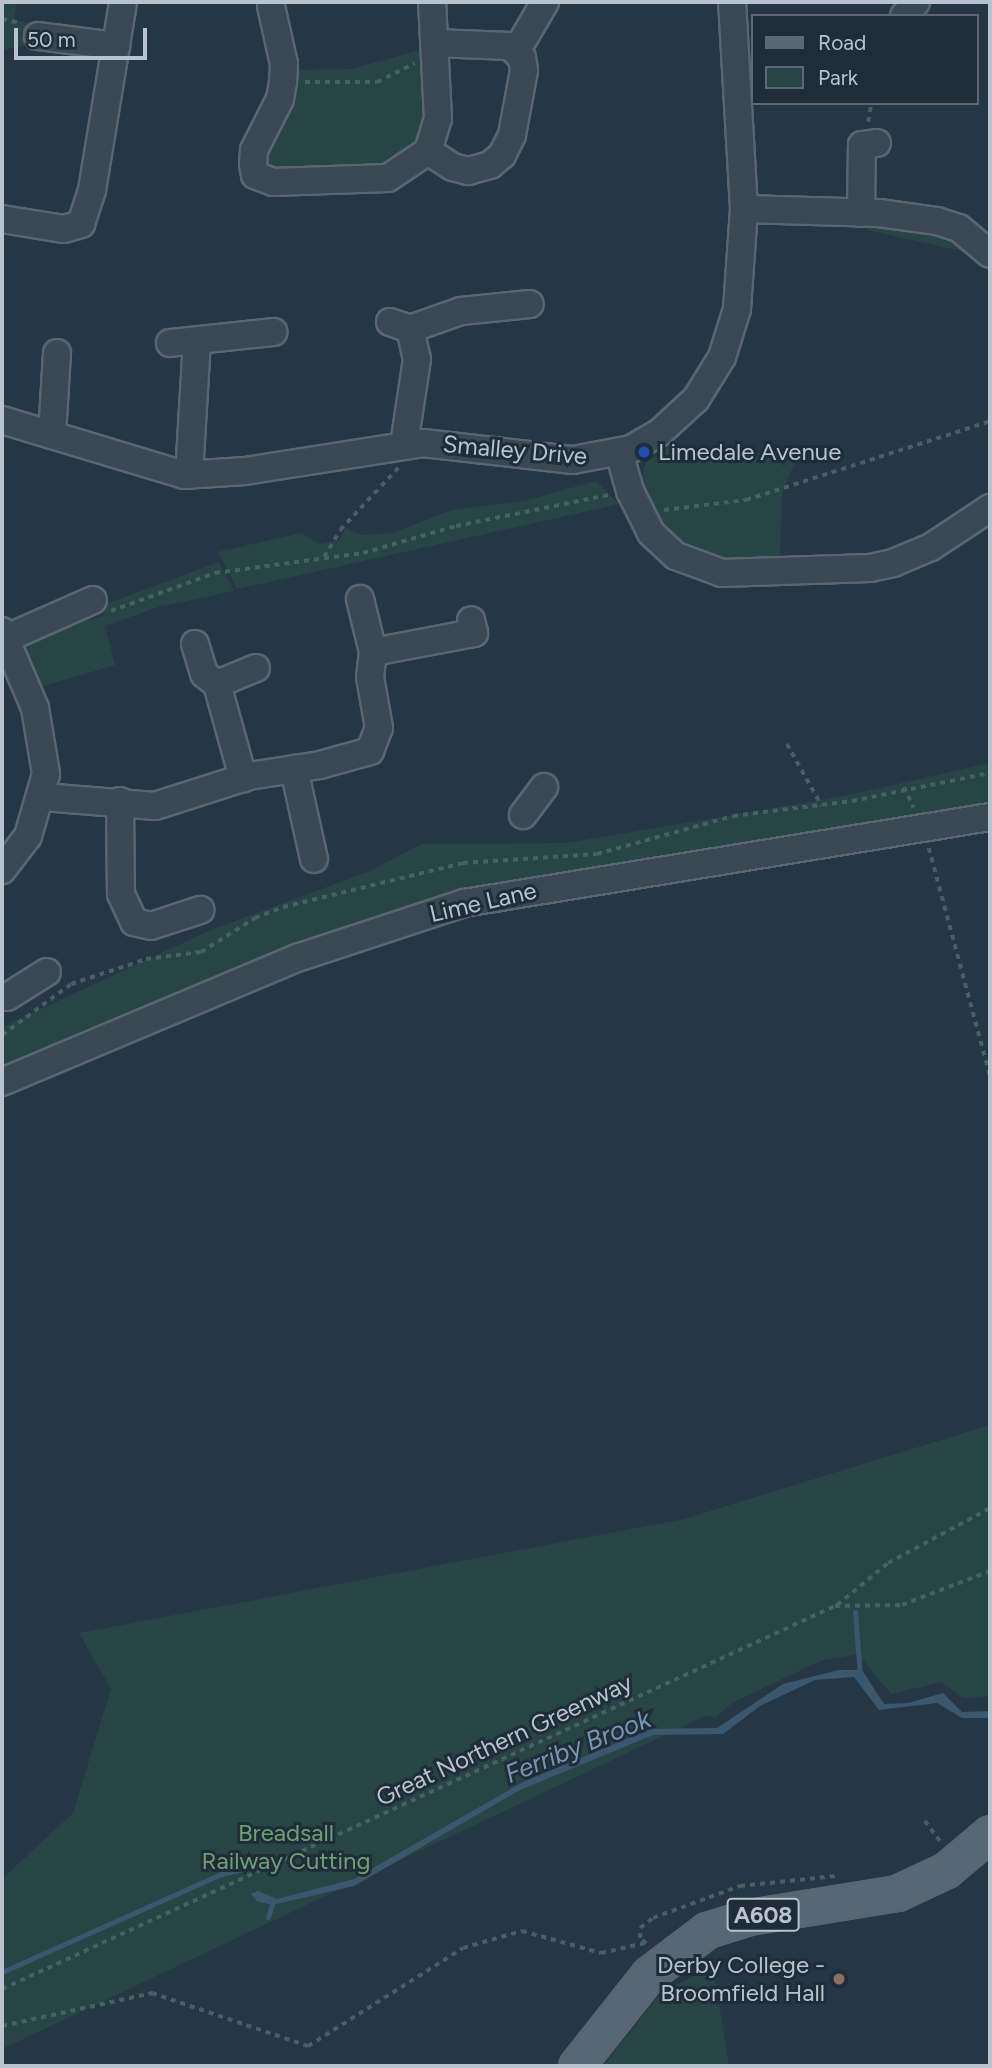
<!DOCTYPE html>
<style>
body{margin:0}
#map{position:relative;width:992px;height:2068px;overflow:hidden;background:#253745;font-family:Figtree,sans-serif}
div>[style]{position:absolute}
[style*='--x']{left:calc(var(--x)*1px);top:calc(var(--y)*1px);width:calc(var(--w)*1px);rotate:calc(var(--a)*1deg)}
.green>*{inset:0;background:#284545}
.water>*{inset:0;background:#3a576e}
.stream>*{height:5px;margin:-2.5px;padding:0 2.5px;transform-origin:2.5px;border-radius:2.5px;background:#3a576e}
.path>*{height:3.5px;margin-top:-1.75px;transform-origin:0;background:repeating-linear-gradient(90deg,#466161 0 5px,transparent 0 10px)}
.roads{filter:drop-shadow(2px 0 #596671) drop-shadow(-2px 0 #596671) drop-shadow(0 2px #596671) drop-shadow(0 -2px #596671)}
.minor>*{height:26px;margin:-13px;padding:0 13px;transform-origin:13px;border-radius:13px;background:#3a4854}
.major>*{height:33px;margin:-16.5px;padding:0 16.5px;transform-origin:16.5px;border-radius:16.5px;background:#586774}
.dots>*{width:19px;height:19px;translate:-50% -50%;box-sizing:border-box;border:4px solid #1f2d39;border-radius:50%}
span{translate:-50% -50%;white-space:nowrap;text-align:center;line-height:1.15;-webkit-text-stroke:6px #1f2d39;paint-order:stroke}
.shield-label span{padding:2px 5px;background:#1f2d39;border:2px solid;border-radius:5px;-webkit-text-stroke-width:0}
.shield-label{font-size:23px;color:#b8c3cd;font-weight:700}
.street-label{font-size:24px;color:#b8c3cd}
.poi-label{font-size:24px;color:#b8c3cd}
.left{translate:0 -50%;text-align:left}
.right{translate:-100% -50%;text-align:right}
.park-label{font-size:24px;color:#6da073}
.water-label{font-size:26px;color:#7697b2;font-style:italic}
.frame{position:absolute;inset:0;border:4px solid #b8c3cd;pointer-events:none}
.legend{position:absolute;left:751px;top:14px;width:228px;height:91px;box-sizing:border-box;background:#1f2d39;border:2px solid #5c6974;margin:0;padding:9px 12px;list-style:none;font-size:21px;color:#b8c3cd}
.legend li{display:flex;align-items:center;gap:14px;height:35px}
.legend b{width:35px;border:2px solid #5c6974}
.scale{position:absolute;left:14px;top:28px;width:133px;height:32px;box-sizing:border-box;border:4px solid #b8c3cd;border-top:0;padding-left:9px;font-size:21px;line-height:24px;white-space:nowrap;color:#b8c3cd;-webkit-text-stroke:5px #1f2d39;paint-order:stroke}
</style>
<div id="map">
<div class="green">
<i style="clip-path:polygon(2px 2px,17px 2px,14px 20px,35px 24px,31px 44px,2px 50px)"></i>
<i style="clip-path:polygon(421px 50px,426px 131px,421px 142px,376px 170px,268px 168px,261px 154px,294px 70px,351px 69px)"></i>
<i style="clip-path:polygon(876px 222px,945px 234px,980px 255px,868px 230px)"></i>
<i style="clip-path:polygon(672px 445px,795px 461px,782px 494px,780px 559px,747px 564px,707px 557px,685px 547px,660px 524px,646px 501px,641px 478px,646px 462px)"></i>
<i style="clip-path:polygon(596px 481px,619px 504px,237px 589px,218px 552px,301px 533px,319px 544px,339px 540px,346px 528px,361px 535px,392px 533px,452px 510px,524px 501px)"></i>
<i style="clip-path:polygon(219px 562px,234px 591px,158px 607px,105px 626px,115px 665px,40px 687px,21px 648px,73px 623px,104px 616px,106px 604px)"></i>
<i style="clip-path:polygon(990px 763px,990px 810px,544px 880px,2px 1073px,2px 1027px,211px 930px,370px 871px,421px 844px,566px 843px,845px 796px)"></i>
<i style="clip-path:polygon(990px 1425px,990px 1696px,963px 1698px,941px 1682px,891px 1694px,858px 1654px,820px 1661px,732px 1703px,716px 1717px,705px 1716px,2px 2049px,2px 1879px,73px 1813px,111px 1689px,79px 1633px,684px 1519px)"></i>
<i style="clip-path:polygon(713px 1966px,729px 2066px,603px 2066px,662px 1992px)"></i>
</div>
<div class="water">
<i style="clip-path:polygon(839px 1670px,862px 1670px,884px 1704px,908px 1703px,943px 1693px,962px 1712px,990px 1711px,990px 1718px,962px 1718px,937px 1703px,879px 1710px,854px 1677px,815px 1680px,760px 1706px,723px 1734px,653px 1735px,520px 1790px,354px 1886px,272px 1905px,257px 1901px,251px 1894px,258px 1891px,277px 1899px,354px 1879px,523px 1782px,650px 1729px,717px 1728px,783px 1684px)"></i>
</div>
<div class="stream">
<i style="--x:855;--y:1612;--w:63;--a:85.5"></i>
<i style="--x:268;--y:1917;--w:16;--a:-72"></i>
<i style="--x:2;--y:1972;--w:240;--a:-24.1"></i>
<i style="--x:221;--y:1874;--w:22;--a:-13"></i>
</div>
<div class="path">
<i style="--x:2;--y:19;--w:18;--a:13"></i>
<i style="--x:305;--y:82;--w:72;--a:0"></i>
<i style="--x:377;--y:82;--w:42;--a:-26.6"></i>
<i style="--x:868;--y:122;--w:19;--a:-81"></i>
<i style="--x:664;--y:510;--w:83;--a:-7"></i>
<i style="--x:746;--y:500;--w:256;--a:-17.9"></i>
<i style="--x:324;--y:557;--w:31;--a:-59"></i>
<i style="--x:340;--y:530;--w:86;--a:-46.9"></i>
<i style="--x:111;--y:611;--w:111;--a:-20.1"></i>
<i style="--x:215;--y:573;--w:149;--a:-7.7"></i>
<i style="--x:363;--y:553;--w:97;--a:-16.2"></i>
<i style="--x:456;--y:526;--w:156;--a:-11.5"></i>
<i style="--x:787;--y:744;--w:71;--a:60.6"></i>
<i style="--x:904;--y:787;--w:23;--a:65"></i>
<i style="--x:929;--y:848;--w:236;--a:75"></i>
<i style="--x:2;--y:1035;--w:86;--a:-36.5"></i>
<i style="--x:71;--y:984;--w:79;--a:-18.4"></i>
<i style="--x:146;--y:959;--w:55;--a:-7.3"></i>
<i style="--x:201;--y:952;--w:64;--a:-32.2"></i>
<i style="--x:255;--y:918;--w:30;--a:-21"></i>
<i style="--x:283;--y:907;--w:185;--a:-13.7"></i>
<i style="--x:463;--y:863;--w:134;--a:-3.8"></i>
<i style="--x:597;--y:854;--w:141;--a:-15.6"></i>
<i style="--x:733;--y:816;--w:120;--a:-7.2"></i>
<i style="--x:852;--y:801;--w:141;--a:-11.5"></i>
<i style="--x:837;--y:1605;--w:66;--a:-39.5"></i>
<i style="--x:888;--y:1563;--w:116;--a:-28.3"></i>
<i style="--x:925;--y:1821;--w:25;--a:53"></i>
<i style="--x:646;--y:1944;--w:8;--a:-135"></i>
<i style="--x:640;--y:1938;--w:10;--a:-90"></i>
<i style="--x:640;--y:1928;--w:16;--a:-38"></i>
<i style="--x:653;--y:1918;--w:93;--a:-20.2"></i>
<i style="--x:740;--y:1886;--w:96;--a:-6"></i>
<i style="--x:2;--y:1989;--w:917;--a:-24.69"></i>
<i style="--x:835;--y:1606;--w:67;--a:-0.9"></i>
<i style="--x:902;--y:1605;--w:94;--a:-21.1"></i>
<i style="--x:2;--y:2026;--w:154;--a:-12.4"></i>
<i style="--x:152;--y:1993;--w:165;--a:18.8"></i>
<i style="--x:308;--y:2046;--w:183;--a:-32.3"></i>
<i style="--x:463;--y:1948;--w:61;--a:-16.1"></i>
<i style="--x:522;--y:1931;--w:82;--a:15.6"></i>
<i style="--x:601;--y:1953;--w:45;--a:-12.8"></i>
</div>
<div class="roads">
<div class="minor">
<i style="--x:271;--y:6;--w:59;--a:77.4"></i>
<i style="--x:284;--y:64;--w:18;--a:93"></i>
<i style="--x:283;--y:82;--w:17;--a:100"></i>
<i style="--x:280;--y:99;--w:57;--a:117"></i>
<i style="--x:254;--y:150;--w:14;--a:94"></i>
<i style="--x:253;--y:164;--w:11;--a:80"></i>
<i style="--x:255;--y:175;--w:19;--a:21"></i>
<i style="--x:273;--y:182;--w:115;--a:-2"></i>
<i style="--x:388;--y:178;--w:48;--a:-34"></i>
<i style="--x:428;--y:151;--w:34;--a:-73"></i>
<i style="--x:438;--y:119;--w:117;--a:-92.9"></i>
<i style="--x:904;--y:16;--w:18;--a:-49"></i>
<i style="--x:38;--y:36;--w:79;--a:7.3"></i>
<i style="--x:517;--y:50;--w:56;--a:-59.7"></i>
<i style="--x:428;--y:151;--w:30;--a:33"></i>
<i style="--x:453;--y:167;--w:16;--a:15"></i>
<i style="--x:468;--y:171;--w:23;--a:-15"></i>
<i style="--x:490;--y:165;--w:16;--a:-40"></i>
<i style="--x:502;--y:155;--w:22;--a:-63"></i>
<i style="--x:512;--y:135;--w:66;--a:-79.5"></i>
<i style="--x:524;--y:70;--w:12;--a:-99"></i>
<i style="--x:522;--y:58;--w:17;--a:-135"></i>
<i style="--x:510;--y:46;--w:76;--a:-177.7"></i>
<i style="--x:744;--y:209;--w:135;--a:1.7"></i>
<i style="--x:879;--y:213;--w:59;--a:7.9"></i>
<i style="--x:937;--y:221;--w:23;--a:18"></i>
<i style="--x:959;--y:228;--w:40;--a:40"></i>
<i style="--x:861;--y:213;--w:68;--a:-89.2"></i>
<i style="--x:862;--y:145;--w:15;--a:-8"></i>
<i style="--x:2;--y:219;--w:63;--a:9.2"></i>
<i style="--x:64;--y:229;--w:18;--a:-16"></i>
<i style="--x:81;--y:224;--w:36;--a:-72"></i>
<i style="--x:92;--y:190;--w:191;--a:-80.6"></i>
<i style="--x:390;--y:322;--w:21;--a:19"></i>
<i style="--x:410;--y:329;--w:31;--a:77"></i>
<i style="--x:417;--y:359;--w:87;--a:98.6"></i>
<i style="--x:410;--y:329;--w:54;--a:-19.4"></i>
<i style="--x:461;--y:311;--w:69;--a:-5.8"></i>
<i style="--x:170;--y:343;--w:104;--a:-6.1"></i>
<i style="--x:2;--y:420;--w:190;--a:16.8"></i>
<i style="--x:184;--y:475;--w:61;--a:-3.8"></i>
<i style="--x:245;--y:471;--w:180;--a:-8.9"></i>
<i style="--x:423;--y:443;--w:151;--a:6.5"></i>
<i style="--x:573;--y:460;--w:59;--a:-10.7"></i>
<i style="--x:631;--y:449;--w:32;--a:-30"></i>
<i style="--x:659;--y:433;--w:50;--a:-42.6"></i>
<i style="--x:696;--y:399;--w:49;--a:-58.2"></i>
<i style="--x:722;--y:357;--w:50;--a:-72.6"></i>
<i style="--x:737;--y:309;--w:100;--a:-86"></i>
<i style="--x:744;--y:209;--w:207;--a:-93.3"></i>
<i style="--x:52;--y:435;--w:82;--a:-86.5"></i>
<i style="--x:619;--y:452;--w:41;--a:74.2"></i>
<i style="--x:630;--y:491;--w:47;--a:63.4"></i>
<i style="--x:651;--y:533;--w:34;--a:43"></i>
<i style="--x:676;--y:556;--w:49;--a:20.3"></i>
<i style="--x:722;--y:573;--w:148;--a:-1.9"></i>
<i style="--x:870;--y:568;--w:24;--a:-12"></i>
<i style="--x:893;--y:563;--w:41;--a:-22.8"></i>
<i style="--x:931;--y:547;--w:71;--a:-33.5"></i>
<i style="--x:189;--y:475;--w:133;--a:-86.6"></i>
<i style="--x:360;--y:599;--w:55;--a:76.2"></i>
<i style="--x:2;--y:631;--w:84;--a:66.8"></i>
<i style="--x:35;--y:708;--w:67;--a:80.5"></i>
<i style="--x:46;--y:774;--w:65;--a:106.2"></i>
<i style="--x:28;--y:836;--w:43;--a:127.4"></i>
<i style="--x:5;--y:639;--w:96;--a:-23.9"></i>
<i style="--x:195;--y:644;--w:31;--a:73"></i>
<i style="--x:204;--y:674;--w:16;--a:38"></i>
<i style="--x:217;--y:684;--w:98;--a:74.5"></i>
<i style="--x:217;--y:684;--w:42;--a:-22.3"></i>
<i style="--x:294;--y:769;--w:92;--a:77.5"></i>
<i style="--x:43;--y:797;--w:112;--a:4.6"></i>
<i style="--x:155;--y:806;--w:99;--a:-17.7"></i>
<i style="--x:249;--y:776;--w:72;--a:-8.8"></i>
<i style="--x:320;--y:765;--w:52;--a:-15.6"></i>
<i style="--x:370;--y:751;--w:25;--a:-69"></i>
<i style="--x:379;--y:728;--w:52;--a:-100"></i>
<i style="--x:370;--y:677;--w:25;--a:-83"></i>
<i style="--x:373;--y:652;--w:103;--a:-10.7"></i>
<i style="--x:474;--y:633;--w:13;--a:-103"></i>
<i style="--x:120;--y:801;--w:93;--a:89.4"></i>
<i style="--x:121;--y:894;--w:31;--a:65"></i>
<i style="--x:134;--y:922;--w:17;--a:13"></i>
<i style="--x:151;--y:926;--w:52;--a:-18.1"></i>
<i style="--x:523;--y:815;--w:35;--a:-53"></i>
<i style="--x:7;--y:997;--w:47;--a:-32"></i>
<i style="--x:2;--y:1082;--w:323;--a:-22.8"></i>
<i style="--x:300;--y:957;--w:173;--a:-18.2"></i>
<i style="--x:464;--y:903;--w:533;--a:-9.29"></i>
</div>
<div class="major">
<i style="--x:576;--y:2066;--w:117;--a:-51.6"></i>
<i style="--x:649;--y:1974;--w:73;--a:-37.2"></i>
<i style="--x:707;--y:1930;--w:44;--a:-17.2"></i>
<i style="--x:749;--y:1917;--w:150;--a:-9.2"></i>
<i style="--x:897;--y:1893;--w:54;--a:-25.1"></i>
<i style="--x:946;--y:1870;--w:57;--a:-40.1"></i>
</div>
</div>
<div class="dots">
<i style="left:644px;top:452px;background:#1a4fb4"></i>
<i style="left:839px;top:1979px;background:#8d6e63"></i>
</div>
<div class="shield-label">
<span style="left:763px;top:1915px">A608</span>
</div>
<div class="street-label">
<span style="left:515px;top:450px;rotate:5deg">Smalley Drive</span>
<span style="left:483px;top:902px;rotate:-13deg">Lime Lane</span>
<span style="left:504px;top:1740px;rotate:-25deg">Great Northern Greenway</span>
</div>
<div class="poi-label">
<span class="left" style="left:658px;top:452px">Limedale Avenue</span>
<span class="right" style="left:825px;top:1979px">Derby College -<br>Broomfield Hall</span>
</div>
<div class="park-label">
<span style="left:286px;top:1847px">Breadsall<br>Railway Cutting</span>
</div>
<div class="water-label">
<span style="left:578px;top:1747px;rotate:-22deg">Ferriby Brook</span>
</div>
<div class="frame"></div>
<ul class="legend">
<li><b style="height:9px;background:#586774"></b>Road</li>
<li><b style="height:19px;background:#284545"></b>Park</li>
</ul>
<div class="scale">50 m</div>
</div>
